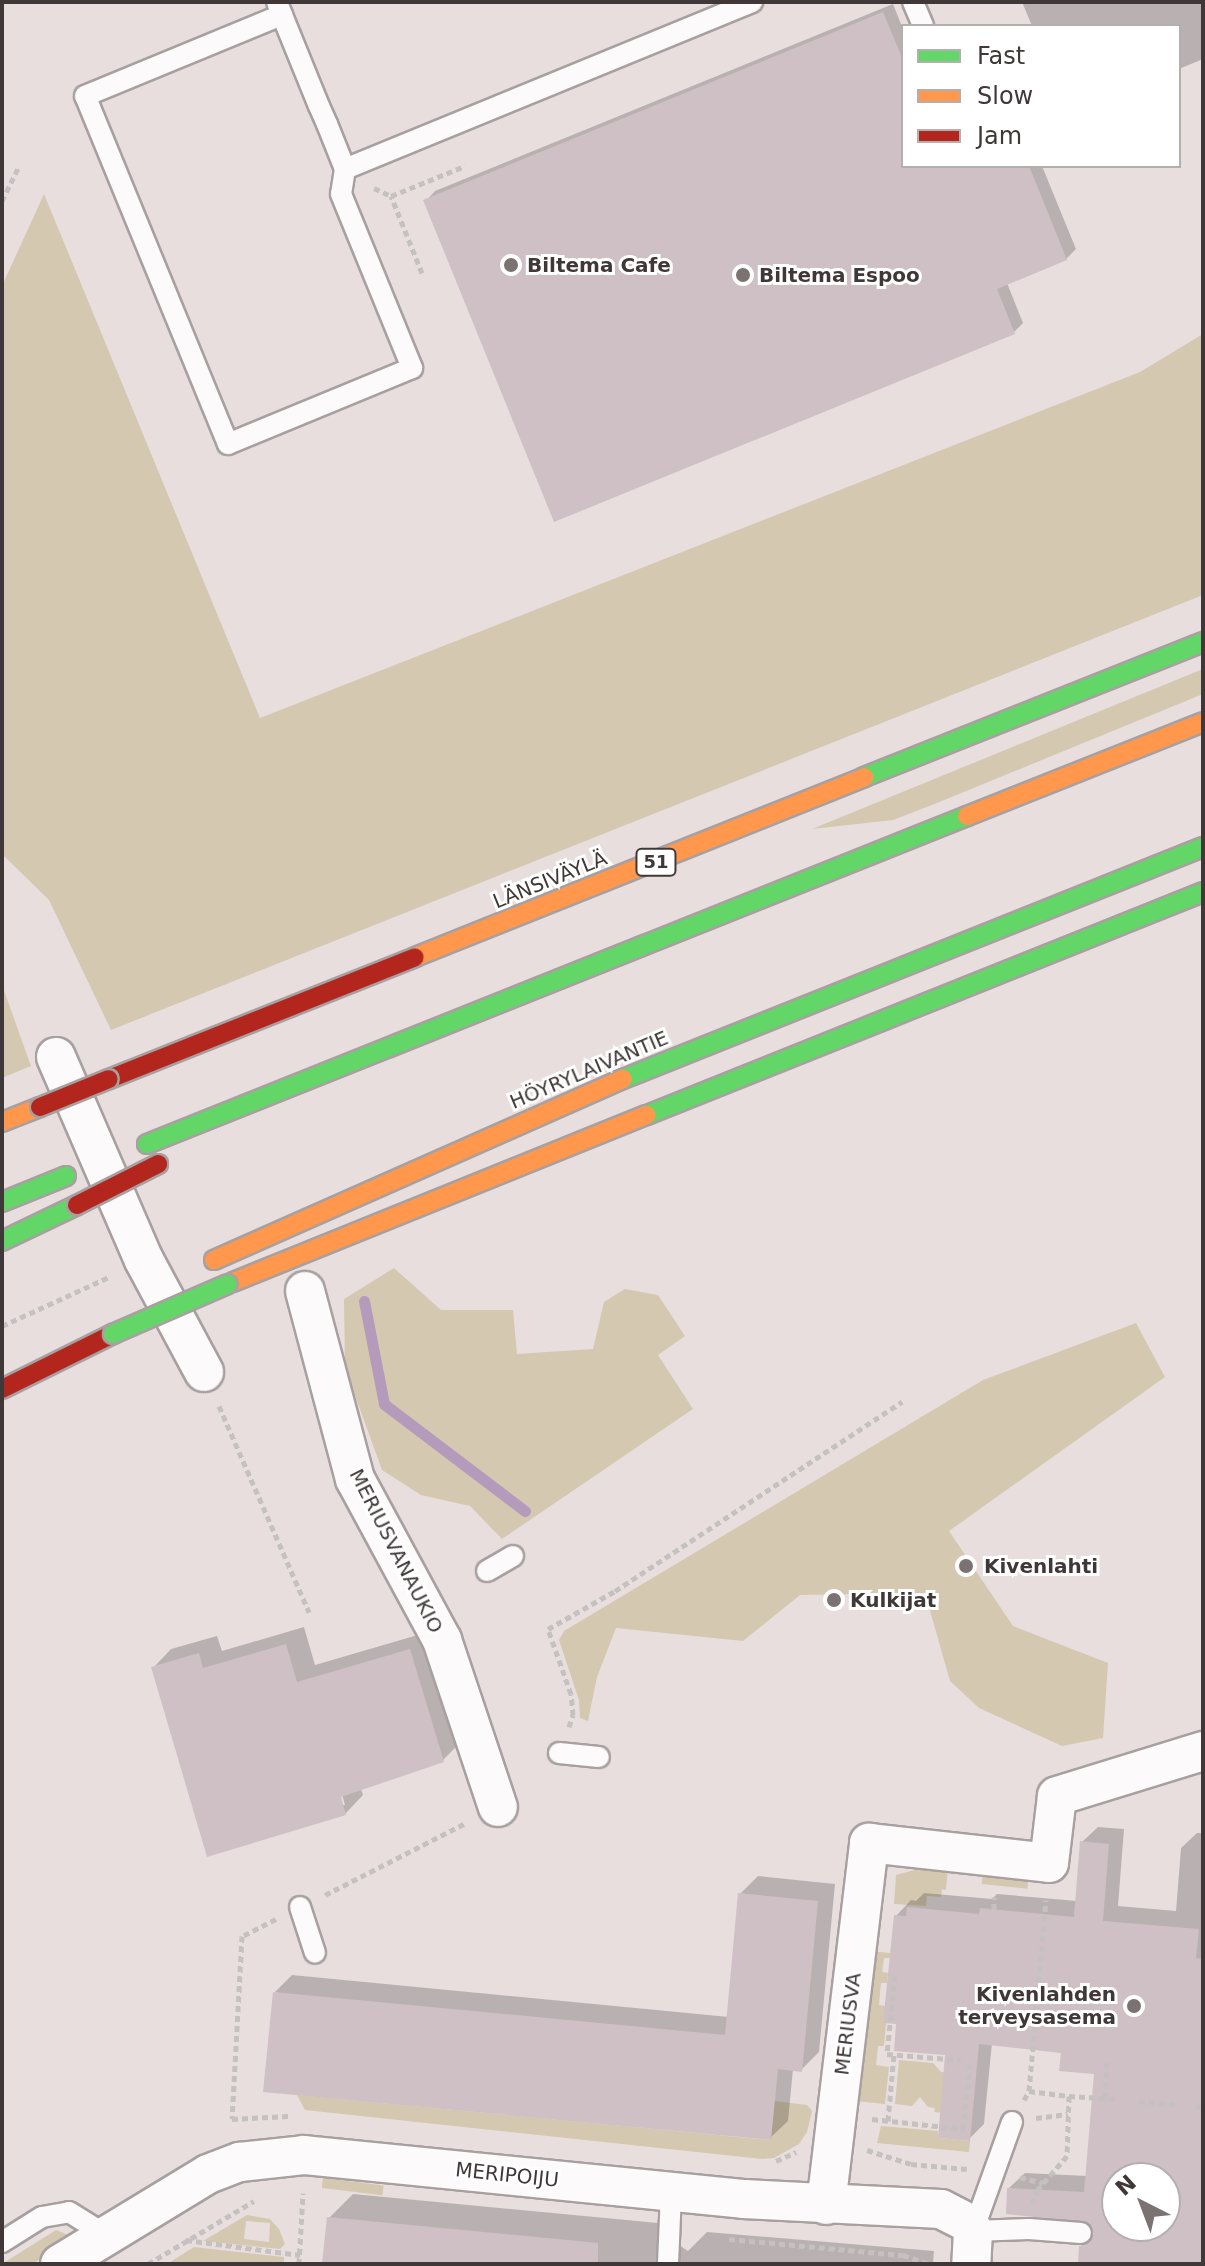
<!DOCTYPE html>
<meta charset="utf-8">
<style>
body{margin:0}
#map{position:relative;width:1205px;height:2266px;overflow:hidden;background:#e8dede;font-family:"DejaVu Sans",sans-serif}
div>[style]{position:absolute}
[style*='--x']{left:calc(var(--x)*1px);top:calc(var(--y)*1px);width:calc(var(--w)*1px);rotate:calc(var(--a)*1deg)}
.green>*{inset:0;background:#d5c8b0;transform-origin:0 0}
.shadow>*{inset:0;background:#0003}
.stream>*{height:11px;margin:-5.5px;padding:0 5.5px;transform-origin:5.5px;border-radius:5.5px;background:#b49bbc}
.building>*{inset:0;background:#cfc0c5}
.path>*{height:5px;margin-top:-2.5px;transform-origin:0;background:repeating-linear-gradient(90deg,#c5c1c0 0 6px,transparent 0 10px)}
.roads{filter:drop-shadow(2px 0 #a8a0a0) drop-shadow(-2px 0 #a8a0a0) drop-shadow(0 2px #a8a0a0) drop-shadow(0 -2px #a8a0a0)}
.lane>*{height:20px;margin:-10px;padding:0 10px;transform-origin:10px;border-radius:10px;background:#fcfafa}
.street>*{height:38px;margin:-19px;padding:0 19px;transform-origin:19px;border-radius:19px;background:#fcfafa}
.fast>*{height:18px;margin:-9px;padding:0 9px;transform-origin:9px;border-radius:9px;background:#63d668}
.slow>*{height:18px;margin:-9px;padding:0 9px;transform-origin:9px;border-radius:9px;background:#ff974d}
.jam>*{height:18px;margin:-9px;padding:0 9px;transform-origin:9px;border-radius:9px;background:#b3261e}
.bridges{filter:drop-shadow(2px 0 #a8a0a0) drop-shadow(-2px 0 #a8a0a0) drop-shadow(0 2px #a8a0a0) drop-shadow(0 -2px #a8a0a0)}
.fast-bridge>*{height:18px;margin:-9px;padding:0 9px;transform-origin:9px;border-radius:9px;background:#63d668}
.jam-bridge>*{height:18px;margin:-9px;padding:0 9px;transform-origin:9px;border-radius:9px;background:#b3261e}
.dots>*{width:22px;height:22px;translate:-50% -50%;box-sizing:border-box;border:4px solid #fff;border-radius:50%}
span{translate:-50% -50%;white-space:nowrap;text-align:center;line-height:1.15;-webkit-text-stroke:6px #fff;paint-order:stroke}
.shield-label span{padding:2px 6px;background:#fff;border:2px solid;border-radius:6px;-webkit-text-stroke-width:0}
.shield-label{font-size:18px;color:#403838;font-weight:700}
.poi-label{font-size:20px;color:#403838;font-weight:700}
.left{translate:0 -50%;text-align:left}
.right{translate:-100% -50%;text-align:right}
.street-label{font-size:20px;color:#403838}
.frame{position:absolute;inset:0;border:4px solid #403838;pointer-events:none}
.legend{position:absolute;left:901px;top:24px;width:280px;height:144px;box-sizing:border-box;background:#fff;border:2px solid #b3afaf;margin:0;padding:10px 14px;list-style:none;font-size:24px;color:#403838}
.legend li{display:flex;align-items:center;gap:16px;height:40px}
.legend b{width:40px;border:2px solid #b3afaf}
.north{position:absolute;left:1101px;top:2162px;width:80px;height:80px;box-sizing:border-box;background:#fff;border:2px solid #b3afaf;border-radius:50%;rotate:318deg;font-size:22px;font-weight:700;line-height:32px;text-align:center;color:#403838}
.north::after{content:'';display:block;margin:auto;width:28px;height:36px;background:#7b7272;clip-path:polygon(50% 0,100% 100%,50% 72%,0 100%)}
</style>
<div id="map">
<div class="green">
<i style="clip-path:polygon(44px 194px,260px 718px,1140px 372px,1203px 334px,1203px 595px,111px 1030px,49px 900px,2px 854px,2px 286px)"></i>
<i style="clip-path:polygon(1203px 669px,1203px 694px,937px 803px,893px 820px,812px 829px)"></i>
<i style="clip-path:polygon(2px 985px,31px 1066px,2px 1078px)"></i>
<i style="clip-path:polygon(394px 1268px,441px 1310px,513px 1310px,517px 1354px,593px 1349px,604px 1302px,625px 1289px,658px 1295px,685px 1336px,658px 1355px,693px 1409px,502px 1539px,470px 1506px,421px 1495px,382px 1470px,345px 1368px,344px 1299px)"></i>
<i style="clip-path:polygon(1136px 1323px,1165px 1377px,949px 1531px,1013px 1626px,1108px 1663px,1103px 1738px,1062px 1746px,979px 1708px,950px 1681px,925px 1593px,800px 1595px,743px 1641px,616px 1628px,597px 1677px,588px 1721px,580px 1718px,579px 1700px,559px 1640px,564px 1631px,983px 1380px)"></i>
<i style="clip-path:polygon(925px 1867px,948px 1869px,946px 1890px,942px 1889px,941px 1897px,927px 1896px,926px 1906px,894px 1904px,896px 1875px)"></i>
<i style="left:983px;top:1872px;width:46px;height:12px;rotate:6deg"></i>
<i style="clip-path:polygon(868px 1951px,890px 1953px,890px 1958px,884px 1958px,882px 1972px,888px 1973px,887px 1983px,881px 1983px,879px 2005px,885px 2006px,886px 2024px,884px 2046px,878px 2046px,876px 2065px,889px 2067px,885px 2104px,854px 2101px)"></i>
<i style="clip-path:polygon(899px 2060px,933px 2063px,941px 2072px,953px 2073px,953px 2114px,934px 2112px,935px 2108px,928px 2107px,920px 2097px,912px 2106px,895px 2104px)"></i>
<i style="clip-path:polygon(297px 2095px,770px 2140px,774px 2101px,807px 2105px,812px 2111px,807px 2132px,799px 2144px,774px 2158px,762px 2159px,305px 2110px)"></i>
<i style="clip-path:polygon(881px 2126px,938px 2131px,938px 2138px,970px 2141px,969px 2152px,877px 2143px)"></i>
<i style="left:323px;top:2178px;width:61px;height:10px;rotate:7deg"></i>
<i style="clip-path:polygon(evenodd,247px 2215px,270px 2219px,279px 2229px,285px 2244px,280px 2249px,203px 2241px,247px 2215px,246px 2221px,270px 2223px,269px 2242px,244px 2239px,246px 2221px)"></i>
<i style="clip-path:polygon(56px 2230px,66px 2234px,65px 2244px,32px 2264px,2px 2264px)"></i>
<i style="clip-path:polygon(194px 2247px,284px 2257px,284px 2264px,167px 2264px)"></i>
</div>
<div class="shadow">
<i style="clip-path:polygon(1022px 2px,1203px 2px,1203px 59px,1179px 69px,1179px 26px,1032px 26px)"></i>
<i style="clip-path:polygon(893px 4px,903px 29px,903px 166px,1042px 166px,1076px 249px,1066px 259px,1007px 283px,1023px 323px,1014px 332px,426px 201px,435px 191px)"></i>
<i style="clip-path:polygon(evenodd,304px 1627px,315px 1665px,428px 1632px,461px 1742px,442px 1761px,361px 1789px,363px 1795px,345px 1814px,153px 1668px,171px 1649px,217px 1636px,222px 1651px,304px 1627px,340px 1787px,345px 1805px,341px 1805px,340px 1787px)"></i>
<i style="clip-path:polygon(evenodd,1098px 1827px,1124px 1829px,1118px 1906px,1176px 1911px,1181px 1848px,1197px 1833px,1203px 1833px,1203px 2264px,1080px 2264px,1081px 2247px,1096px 2232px,1090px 2221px,1009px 2188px,1025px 2173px,1088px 2176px,1096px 2072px,1063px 2051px,992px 2043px,984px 2124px,969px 2139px,947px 2053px,898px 2022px,896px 1916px,911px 1900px,916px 1901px,924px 1893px,992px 1899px,997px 1894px,1077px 1901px,1082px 1842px,1098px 1827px,1117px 2178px,1165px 2178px,1165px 2226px,1117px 2226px,1117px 2178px)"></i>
<i style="clip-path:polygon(758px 1876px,835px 1884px,819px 2052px,801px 2070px,793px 2069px,788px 2121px,770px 2138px,275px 1992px,292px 1975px,729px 2017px,740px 1894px)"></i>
<i style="clip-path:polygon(353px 2194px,679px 2225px,679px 2245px,688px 2251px,707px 2232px,934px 2251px,933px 2264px,324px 2264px,329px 2218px)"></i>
</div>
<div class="stream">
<i style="--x:364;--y:1301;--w:105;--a:79"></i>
<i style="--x:384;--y:1404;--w:177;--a:37.2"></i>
</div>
<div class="building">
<i style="clip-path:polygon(883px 12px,903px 60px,903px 166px,1029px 166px,1067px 260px,997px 289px,1015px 334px,554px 522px,423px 200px)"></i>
<i style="clip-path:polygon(286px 1644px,297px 1682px,410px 1649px,444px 1762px,341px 1797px,346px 1815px,207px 1857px,151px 1667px,199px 1653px,203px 1668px)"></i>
<i style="clip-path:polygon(evenodd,1080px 1841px,1109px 1844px,1103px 1921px,1199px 1929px,1196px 1958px,1203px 1959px,1203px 2264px,1078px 2264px,1079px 2246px,1087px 2244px,1094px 2235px,1089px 2223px,1006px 2214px,1007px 2188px,1084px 2192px,1094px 2074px,1059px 2071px,1061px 2053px,979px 2044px,970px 2141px,938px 2138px,945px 2055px,894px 2051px,896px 2024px,883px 2023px,894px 1915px,906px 1916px,907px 1907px,979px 1914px,980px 1908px,1074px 1917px,1080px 1841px,1117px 2178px,1165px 2178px,1165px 2226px,1117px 2226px,1117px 2178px)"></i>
<i style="clip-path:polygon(738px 1893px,818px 1901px,802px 2072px,778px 2069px,771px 2140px,263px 2092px,273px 1992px,725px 2035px)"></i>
<i style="clip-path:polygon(327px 2217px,598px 2243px,598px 2264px,322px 2264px)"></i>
</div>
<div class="path">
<i style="--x:374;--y:188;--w:19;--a:25"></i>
<i style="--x:2;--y:201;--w:37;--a:-64"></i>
<i style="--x:422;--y:273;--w:83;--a:-111.9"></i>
<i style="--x:391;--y:196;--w:80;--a:-22.1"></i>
<i style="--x:2;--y:1326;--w:120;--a:-24.6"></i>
<i style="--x:219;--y:1406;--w:225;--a:66.4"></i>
<i style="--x:569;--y:1727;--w:13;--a:-72"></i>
<i style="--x:573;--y:1715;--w:21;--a:-95"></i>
<i style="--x:571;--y:1694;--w:69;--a:-109.5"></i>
<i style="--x:548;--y:1629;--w:77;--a:-29.6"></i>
<i style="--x:615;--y:1591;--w:344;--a:-33.4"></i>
<i style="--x:325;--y:1895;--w:158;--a:-27.1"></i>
<i style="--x:994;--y:1910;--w:13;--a:-90"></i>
<i style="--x:276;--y:1919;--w:38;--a:153"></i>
<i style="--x:242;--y:1936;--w:183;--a:93.1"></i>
<i style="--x:232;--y:2119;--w:57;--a:-3"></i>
<i style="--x:895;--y:1975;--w:79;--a:95.8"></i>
<i style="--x:887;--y:2054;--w:74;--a:4.6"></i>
<i style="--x:1029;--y:2091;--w:40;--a:7.1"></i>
<i style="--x:1069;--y:2096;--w:60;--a:91.9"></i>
<i style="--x:1067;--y:2156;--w:44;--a:131.3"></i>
<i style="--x:1038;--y:2189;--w:15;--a:113"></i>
<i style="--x:1069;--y:2096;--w:48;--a:3.6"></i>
<i style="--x:1105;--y:2098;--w:36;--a:-87"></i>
<i style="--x:1024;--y:2100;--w:10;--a:-61"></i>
<i style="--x:1029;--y:2091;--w:192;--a:-84.9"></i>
<i style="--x:1139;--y:2101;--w:40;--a:5.7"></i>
<i style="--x:1196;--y:2106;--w:7;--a:16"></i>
<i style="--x:1036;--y:2118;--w:32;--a:-7"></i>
<i style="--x:872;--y:2119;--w:92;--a:6.3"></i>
<i style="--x:963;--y:2129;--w:65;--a:-83.9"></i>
<i style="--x:888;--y:2121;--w:67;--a:-84.9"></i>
<i style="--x:867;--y:2150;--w:46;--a:17.7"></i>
<i style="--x:911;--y:2164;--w:56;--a:5.1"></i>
<i style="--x:776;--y:2161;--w:22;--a:-24"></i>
<i style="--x:1020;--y:2177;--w:24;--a:15"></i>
<i style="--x:729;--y:2239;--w:175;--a:5.3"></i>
<i style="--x:903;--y:2255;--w:28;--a:19"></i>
<i style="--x:186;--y:2240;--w:115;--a:7.5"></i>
<i style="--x:148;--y:2264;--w:123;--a:-30.7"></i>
<i style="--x:299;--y:2264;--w:71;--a:-86.8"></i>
</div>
<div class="roads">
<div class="lane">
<i style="--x:277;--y:2;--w:14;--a:69"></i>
<i style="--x:282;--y:15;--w:98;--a:67.9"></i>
<i style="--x:319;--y:106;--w:20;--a:66"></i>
<i style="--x:327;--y:124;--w:48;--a:68.2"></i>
<i style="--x:345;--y:169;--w:25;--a:99"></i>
<i style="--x:341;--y:194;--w:188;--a:67.8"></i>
<i style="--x:412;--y:368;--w:199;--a:157.6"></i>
<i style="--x:228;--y:444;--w:376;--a:-112.3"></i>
<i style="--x:85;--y:96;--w:213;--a:-22.4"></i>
<i style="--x:913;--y:2;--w:26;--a:67"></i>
<i style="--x:345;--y:169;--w:440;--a:-22.3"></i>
<i style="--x:487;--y:1571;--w:30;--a:-30"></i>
<i style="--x:559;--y:1753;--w:40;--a:5.7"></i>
<i style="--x:300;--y:1907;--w:48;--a:71.9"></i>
<i style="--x:1012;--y:2122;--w:116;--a:109.7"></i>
<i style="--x:973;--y:2231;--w:56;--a:-2"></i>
<i style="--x:1029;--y:2229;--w:52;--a:4.4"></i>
<i style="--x:2;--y:2242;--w:47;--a:-32"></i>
<i style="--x:42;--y:2217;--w:27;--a:-10"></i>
<i style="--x:69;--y:2212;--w:44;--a:31.9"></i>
<i style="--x:668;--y:2264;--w:72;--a:-87.6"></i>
</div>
<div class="street">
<i style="--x:56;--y:1057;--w:221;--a:66.6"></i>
<i style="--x:144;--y:1260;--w:127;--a:61.8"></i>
<i style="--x:305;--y:1291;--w:195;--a:75.1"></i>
<i style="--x:355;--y:1479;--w:183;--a:61.6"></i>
<i style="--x:442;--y:1640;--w:176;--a:71.5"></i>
<i style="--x:826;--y:2205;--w:365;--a:-83.2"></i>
<i style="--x:869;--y:1843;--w:181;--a:6.3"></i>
<i style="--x:1049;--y:1863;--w:67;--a:-83.2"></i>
<i style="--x:1057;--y:1796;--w:153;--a:-17.1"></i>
<i style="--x:60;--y:2264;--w:173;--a:-31.3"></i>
<i style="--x:208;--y:2174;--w:34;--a:-21"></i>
<i style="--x:240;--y:2162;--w:64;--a:-6.2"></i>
<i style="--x:304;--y:2155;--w:442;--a:5.7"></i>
<i style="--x:744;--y:2199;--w:197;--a:2.9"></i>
<i style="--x:941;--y:2209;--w:31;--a:27"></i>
<i style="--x:969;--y:2223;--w:9;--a:63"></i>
<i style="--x:973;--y:2231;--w:33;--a:93"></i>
</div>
<div class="fast">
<i style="--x:864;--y:777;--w:365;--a:-21.7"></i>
<i style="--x:623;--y:1079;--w:625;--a:-21.8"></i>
<i style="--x:647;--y:1115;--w:599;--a:-21.85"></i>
<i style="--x:147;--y:1144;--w:883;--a:-21.8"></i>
<i style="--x:2;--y:1202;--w:69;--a:-22.1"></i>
<i style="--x:2;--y:1241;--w:83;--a:-25.6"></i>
</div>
<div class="slow">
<i style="--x:967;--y:816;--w:254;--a:-21.7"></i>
<i style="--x:415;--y:957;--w:484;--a:-21.8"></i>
<i style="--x:2;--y:1122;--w:41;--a:-21.5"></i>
<i style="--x:214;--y:1260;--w:447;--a:-23.9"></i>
<i style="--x:233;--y:1282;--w:446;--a:-22"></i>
</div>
<div class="jam">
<i style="--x:109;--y:1079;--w:329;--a:-21.7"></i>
<i style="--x:2;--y:1389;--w:124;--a:-26.4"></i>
</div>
</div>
<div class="bridges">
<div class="fast-bridge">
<i style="--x:113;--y:1334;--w:125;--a:-23.5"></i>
</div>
<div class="jam-bridge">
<i style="--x:40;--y:1107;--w:74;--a:-22.1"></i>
<i style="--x:77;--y:1205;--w:91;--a:-26.8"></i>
</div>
</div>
<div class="dots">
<i style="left:511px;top:265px;background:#7b7272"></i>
<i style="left:743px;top:275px;background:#7b7272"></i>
<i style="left:966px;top:1566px;background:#7b7272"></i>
<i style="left:834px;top:1600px;background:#7b7272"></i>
<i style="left:1134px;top:2006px;background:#7b7272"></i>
</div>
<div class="shield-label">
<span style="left:656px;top:862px">51</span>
</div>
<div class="poi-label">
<span class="left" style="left:527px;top:265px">Biltema Cafe</span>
<span class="left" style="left:759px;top:275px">Biltema Espoo</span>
<span class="left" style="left:984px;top:1566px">Kivenlahti</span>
<span class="left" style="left:850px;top:1600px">Kulkijat</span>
<span class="right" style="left:1116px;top:2006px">Kivenlahden<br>terveysasema</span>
</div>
<div class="street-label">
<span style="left:550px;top:880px;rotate:-22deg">LÄNSIVÄYLÄ</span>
<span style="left:589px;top:1070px;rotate:-23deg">HÖYRYLAIVANTIE</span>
<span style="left:396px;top:1551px;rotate:63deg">MERIUSVANAUKIO</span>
<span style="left:848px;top:2024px;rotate:-83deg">MERIUSVA</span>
<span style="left:507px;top:2175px;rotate:6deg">MERIPOIJU</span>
</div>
<div class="frame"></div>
<ul class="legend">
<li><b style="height:10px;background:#63d668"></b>Fast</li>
<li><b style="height:10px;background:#ff974d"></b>Slow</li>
<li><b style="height:10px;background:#b3261e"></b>Jam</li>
</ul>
<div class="north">N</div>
</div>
